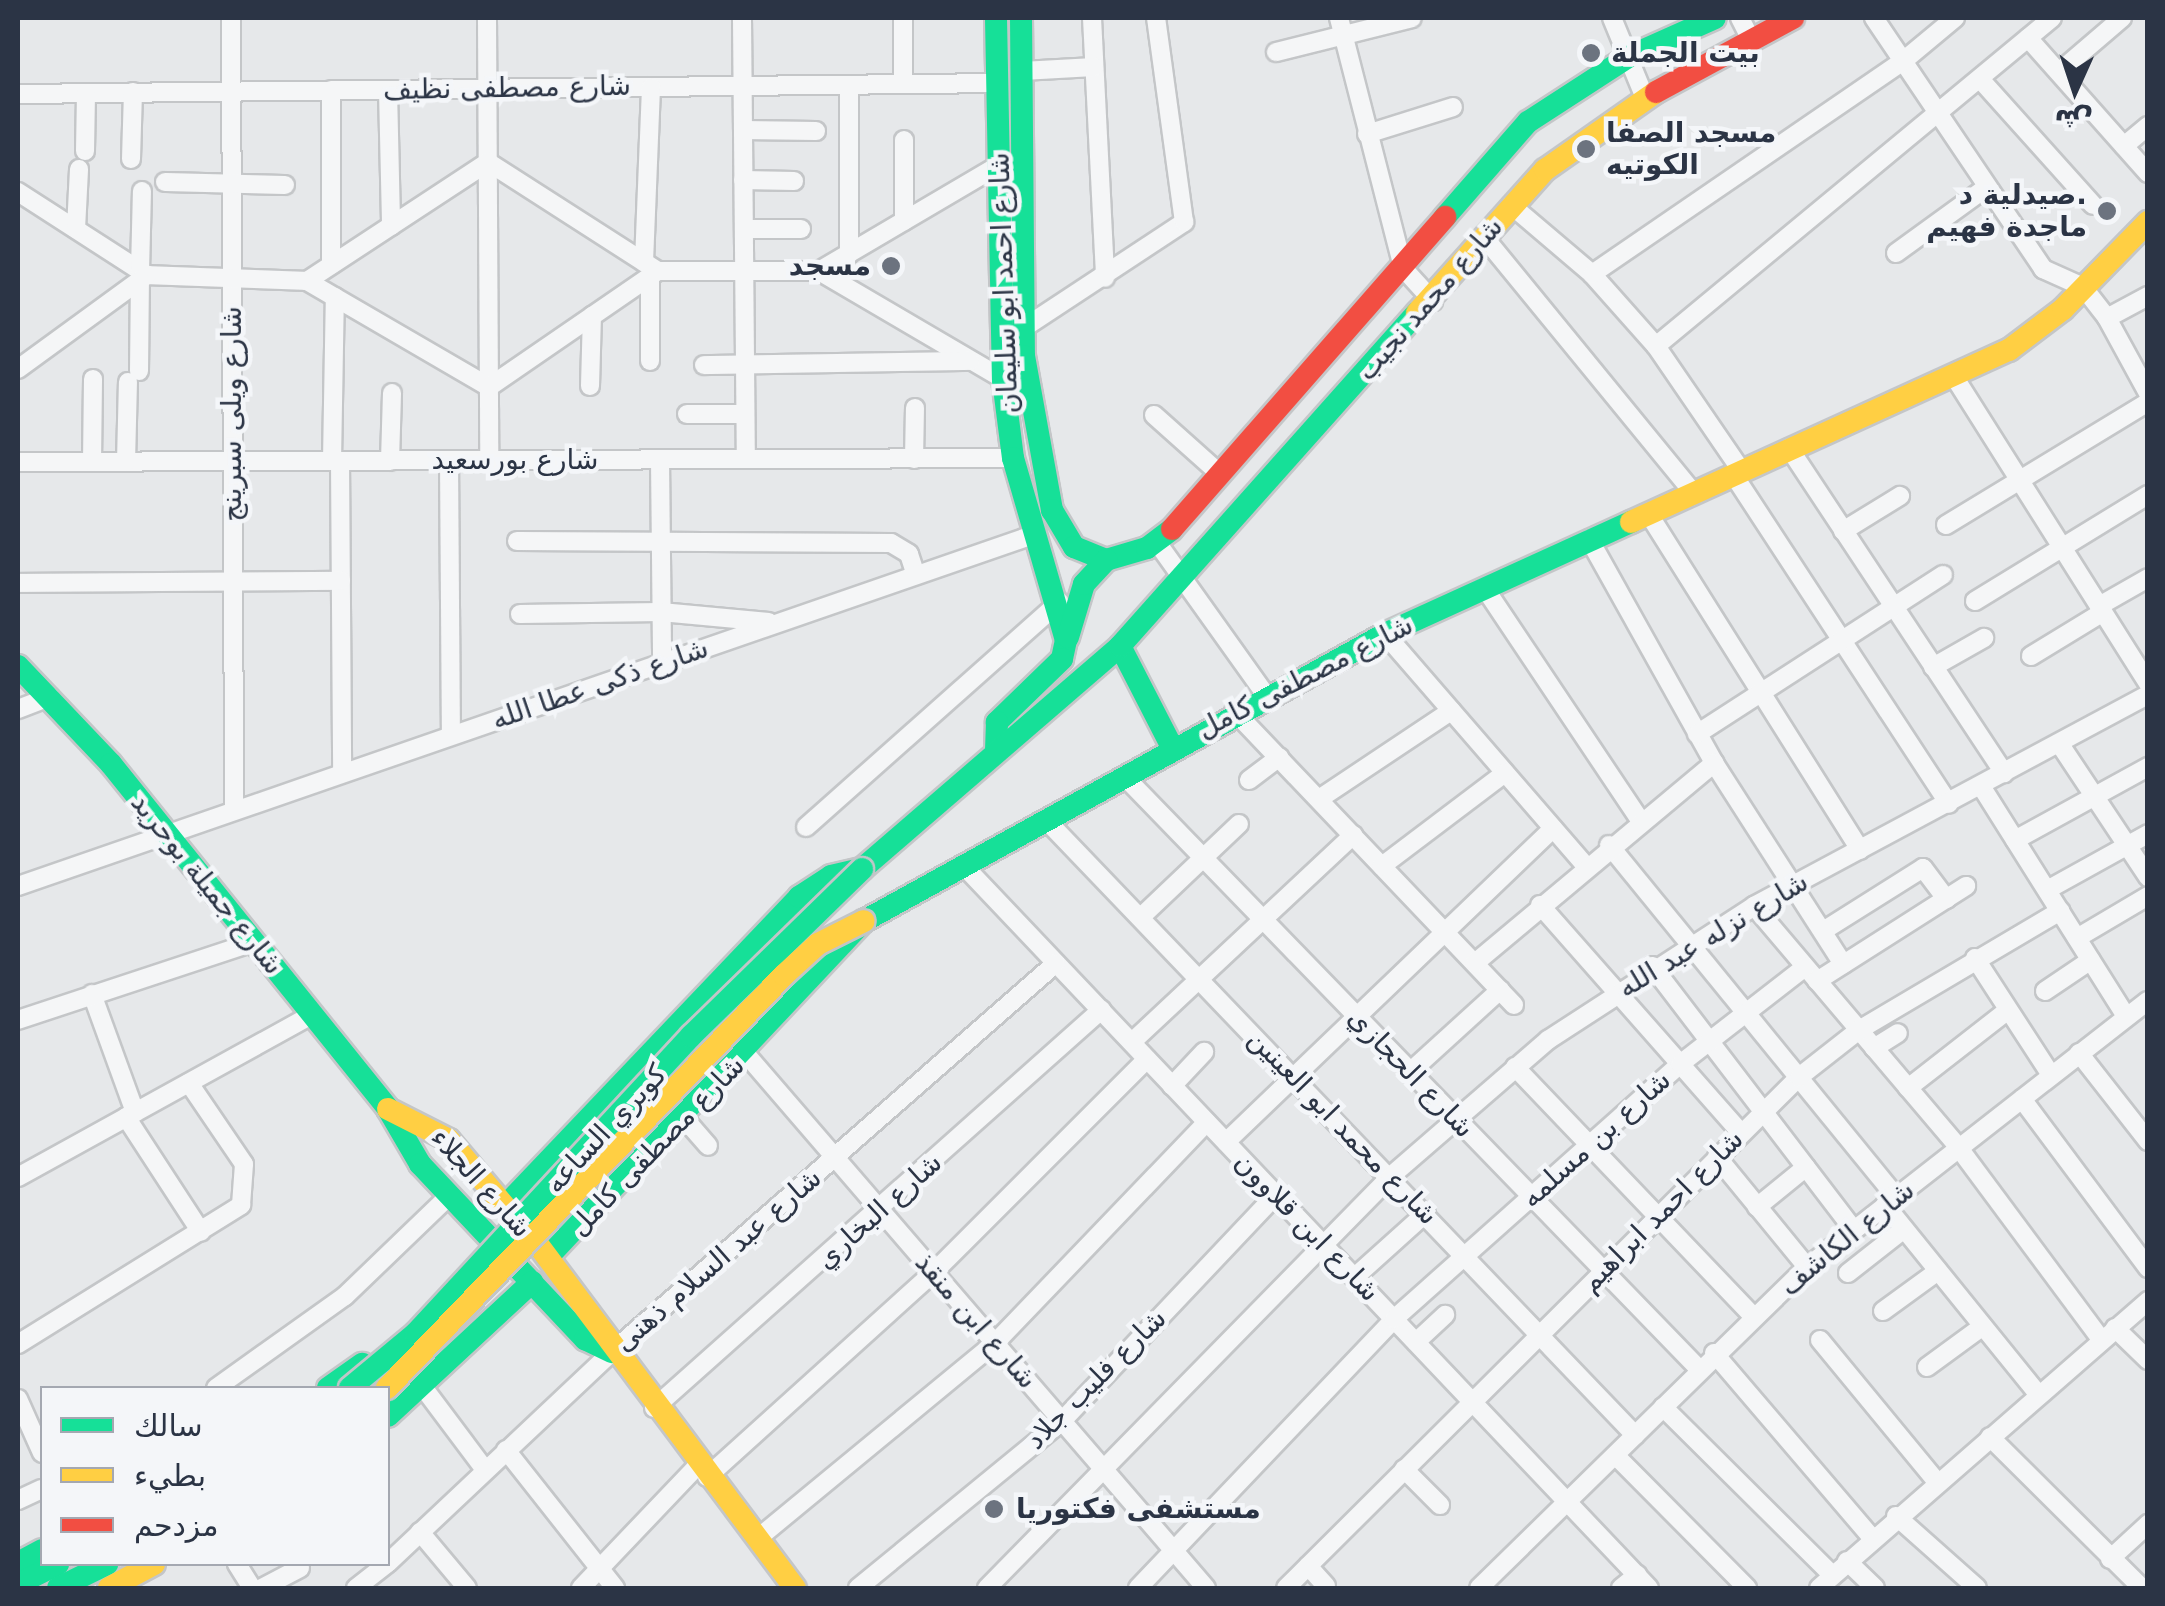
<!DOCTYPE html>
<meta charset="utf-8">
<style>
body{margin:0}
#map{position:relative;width:2165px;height:1606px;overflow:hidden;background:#e6e8ea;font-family:"DejaVu Sans",Vazirmatn,sans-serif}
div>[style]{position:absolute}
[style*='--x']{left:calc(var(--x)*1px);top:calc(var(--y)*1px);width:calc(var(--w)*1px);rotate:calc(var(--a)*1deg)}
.roads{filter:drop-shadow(2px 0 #c4c6c8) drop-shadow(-2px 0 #c4c6c8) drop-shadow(0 2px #c4c6c8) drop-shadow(0 -2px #c4c6c8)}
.street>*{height:18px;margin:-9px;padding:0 9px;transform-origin:9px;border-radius:9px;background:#f5f6f7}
.fast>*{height:22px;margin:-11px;padding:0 11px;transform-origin:11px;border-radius:11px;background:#16e098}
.slow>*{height:22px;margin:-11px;padding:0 11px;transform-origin:11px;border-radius:11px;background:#ffcf43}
.jam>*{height:22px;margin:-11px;padding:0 11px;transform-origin:11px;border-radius:11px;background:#f24e42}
.bridges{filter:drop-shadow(2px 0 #c2c5c8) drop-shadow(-2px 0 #c2c5c8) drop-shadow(0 2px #c2c5c8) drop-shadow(0 -2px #c2c5c8)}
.fast-bridge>*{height:22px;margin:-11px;padding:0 11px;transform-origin:11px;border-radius:11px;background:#16e098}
.slow-bridge>*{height:22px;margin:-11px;padding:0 11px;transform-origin:11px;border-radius:11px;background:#ffcf43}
.dots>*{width:28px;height:28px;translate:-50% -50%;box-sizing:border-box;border:5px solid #f4f6f9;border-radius:50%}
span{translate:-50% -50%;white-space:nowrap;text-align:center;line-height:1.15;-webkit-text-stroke:9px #f4f6f9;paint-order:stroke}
.poi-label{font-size:28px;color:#2b3445;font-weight:700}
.left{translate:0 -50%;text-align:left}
.right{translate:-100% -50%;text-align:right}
.street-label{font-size:28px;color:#2b3445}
.frame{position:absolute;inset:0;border:20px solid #2b3445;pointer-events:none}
.legend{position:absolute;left:40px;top:1386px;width:350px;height:180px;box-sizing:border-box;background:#f4f6f9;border:2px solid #a4a8b1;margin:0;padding:12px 18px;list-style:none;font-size:30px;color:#2b3445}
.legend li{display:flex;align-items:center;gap:20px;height:50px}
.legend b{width:50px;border:2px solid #a4a8b1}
.north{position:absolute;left:2025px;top:40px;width:100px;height:100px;-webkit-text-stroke:8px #f4f6f9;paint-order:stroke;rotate:183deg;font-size:28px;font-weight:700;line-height:40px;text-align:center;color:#2b3445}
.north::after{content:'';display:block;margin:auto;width:35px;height:45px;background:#2b3445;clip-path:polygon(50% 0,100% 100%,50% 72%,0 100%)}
</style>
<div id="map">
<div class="roads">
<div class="street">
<i style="--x:231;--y:18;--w:792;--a:89.78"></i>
<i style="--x:487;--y:18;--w:442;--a:89.7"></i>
<i style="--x:742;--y:18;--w:441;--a:89.5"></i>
<i style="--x:903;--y:18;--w:66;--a:90"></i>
<i style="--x:1092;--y:18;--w:260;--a:87.1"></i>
<i style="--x:1339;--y:18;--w:258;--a:75.6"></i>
<i style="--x:1403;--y:268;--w:45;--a:47.7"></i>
<i style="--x:1612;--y:18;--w:87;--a:67.6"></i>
<i style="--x:1740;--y:18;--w:27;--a:63"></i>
<i style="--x:1874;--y:18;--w:303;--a:56"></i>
<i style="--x:2043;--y:269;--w:44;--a:24.2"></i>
<i style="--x:2083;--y:287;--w:39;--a:52"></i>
<i style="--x:2107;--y:318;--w:85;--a:61.3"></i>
<i style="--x:2028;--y:38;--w:181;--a:48.4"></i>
<i style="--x:1276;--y:52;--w:140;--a:-14"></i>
<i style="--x:1022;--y:71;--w:72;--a:-3.2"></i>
<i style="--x:2059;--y:72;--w:83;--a:-40.6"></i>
<i style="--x:1980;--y:79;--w:169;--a:48.1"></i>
<i style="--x:331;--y:90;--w:175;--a:90"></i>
<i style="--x:388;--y:90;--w:136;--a:88.7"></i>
<i style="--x:18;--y:94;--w:979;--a:-0.64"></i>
<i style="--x:743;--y:130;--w:73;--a:0.8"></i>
<i style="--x:1367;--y:134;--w:90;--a:-17.4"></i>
<i style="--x:2124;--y:146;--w:31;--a:-40"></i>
<i style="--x:85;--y:151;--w:58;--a:-89"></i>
<i style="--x:131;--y:159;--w:67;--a:-88.3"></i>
<i style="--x:743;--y:180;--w:51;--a:1.1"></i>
<i style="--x:165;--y:182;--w:120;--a:1.4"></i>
<i style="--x:18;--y:192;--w:153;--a:32.8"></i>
<i style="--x:147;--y:275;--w:160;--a:2.1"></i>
<i style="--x:307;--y:281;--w:211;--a:30.2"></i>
<i style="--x:489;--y:387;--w:205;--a:-34.5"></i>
<i style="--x:1511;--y:205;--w:106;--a:40.4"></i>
<i style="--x:1592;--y:274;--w:96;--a:48.4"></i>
<i style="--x:1656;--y:346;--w:150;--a:55.6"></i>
<i style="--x:904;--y:221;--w:81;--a:-90"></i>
<i style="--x:76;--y:229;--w:60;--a:-87.1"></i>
<i style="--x:744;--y:229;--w:57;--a:0"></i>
<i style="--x:1484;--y:237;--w:330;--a:50.7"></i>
<i style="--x:1896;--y:253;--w:112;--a:-36"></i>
<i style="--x:849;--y:254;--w:169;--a:-90"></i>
<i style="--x:644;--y:262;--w:175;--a:-87.7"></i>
<i style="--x:140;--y:271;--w:80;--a:-88.6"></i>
<i style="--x:658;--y:271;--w:161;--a:0"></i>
<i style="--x:819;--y:271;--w:219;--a:30.4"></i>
<i style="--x:819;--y:271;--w:209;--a:-30.5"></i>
<i style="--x:1592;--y:274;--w:376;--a:-34.4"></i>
<i style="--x:1902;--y:62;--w:69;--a:-39.7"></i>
<i style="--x:307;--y:281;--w:217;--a:-33.3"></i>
<i style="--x:488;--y:162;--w:202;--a:32.7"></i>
<i style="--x:2107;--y:318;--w:47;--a:-28.2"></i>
<i style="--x:1025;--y:327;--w:191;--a:-33.4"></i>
<i style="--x:1184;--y:222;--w:206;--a:-97.8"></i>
<i style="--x:1656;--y:346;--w:514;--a:-39.63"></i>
<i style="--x:650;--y:361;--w:85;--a:-90"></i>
<i style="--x:704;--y:365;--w:266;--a:-0.9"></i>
<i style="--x:18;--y:369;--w:160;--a:-36.1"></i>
<i style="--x:139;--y:371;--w:91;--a:-89.4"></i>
<i style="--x:1955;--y:378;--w:361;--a:57.7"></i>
<i style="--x:590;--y:386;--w:70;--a:-88.4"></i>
<i style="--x:687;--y:414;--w:58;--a:0"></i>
<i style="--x:1154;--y:415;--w:89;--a:41.8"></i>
<i style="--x:1789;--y:448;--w:390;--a:56.5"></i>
<i style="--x:914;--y:459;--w:51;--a:-88.9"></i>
<i style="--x:449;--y:460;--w:275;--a:89.6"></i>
<i style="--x:660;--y:460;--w:202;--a:89.4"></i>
<i style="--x:332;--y:461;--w:164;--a:-89"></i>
<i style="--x:340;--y:461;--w:311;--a:89.6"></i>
<i style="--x:390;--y:461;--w:68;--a:-88.3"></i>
<i style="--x:18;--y:462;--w:995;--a:-0.23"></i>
<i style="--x:92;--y:462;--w:83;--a:-89.3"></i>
<i style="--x:126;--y:462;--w:80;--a:-88.6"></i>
<i style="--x:1733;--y:474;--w:394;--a:56.8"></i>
<i style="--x:1648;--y:513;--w:398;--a:57.8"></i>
<i style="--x:1946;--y:525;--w:237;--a:-31.3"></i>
<i style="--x:1843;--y:531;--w:67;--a:-31.6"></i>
<i style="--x:1589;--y:539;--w:257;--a:60.8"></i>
<i style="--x:1714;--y:763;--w:239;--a:57.3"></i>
<i style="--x:517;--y:541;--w:374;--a:0.3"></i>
<i style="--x:891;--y:543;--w:21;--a:31"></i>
<i style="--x:909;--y:554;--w:22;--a:72"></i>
<i style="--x:1156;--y:541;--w:189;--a:54.5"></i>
<i style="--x:18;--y:583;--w:323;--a:-0.4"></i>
<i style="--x:1484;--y:587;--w:280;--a:56.2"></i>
<i style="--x:1975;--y:601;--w:203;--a:-31.5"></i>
<i style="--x:2099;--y:606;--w:56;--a:-29.7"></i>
<i style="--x:520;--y:614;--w:141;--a:-0.8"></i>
<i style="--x:661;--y:612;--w:108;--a:5.3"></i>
<i style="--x:1385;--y:634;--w:306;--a:49.1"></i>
<i style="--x:2031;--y:656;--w:84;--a:-31.4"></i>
<i style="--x:1933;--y:667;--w:59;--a:-29.6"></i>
<i style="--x:18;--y:709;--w:34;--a:-21"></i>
<i style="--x:1234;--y:711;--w:406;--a:46.4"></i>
<i style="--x:1697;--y:734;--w:293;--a:-32.9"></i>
<i style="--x:2059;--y:743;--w:161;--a:56.4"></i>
<i style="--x:1124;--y:776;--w:826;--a:45.88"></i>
<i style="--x:1249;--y:780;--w:38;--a:-37"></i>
<i style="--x:1981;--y:786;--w:272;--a:57.8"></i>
<i style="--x:1319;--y:799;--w:159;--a:-33.7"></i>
<i style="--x:1048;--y:822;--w:849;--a:46.24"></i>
<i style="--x:806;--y:827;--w:339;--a:-41.6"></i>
<i style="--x:2015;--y:840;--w:152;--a:-28.8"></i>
<i style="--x:1609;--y:845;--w:454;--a:50.8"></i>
<i style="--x:964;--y:866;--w:995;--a:46.51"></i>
<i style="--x:1382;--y:866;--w:154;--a:-37.1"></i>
<i style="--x:18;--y:886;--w:1074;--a:-19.08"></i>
<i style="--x:2047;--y:890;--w:115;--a:-29"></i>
<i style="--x:1540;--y:905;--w:303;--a:48.6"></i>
<i style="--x:1754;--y:906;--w:317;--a:49.7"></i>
<i style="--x:1959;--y:1148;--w:238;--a:53.4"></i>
<i style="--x:1141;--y:917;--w:135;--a:-43.5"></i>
<i style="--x:1823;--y:931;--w:118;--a:-32.2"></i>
<i style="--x:1923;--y:868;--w:39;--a:53"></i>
<i style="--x:2077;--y:938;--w:82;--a:-30.6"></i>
<i style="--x:1975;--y:958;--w:140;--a:57"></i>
<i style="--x:1475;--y:963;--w:312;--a:-39.9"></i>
<i style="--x:1652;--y:966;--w:332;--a:52.6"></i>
<i style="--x:1817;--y:981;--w:177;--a:-32.5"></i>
<i style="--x:2045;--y:991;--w:55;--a:-34"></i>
<i style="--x:92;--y:994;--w:126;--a:70"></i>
<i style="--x:18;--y:1020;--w:249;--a:-18.3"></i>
<i style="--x:1132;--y:1042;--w:303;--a:-43.1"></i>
<i style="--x:1874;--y:1048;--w:28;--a:-32"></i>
<i style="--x:745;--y:1053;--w:706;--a:49.25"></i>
<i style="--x:2079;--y:1053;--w:112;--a:51.9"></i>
<i style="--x:1515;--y:1067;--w:344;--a:46.3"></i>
<i style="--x:1410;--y:1072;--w:122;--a:-42.3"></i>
<i style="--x:1172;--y:1086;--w:47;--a:-46.7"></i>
<i style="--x:1908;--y:1088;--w:125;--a:-37.9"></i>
<i style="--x:2022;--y:1099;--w:211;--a:53.3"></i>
<i style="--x:126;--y:1117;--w:137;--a:56.9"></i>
<i style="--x:683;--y:1117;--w:38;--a:49"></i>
<i style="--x:1226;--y:1142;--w:453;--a:-43.8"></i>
<i style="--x:1717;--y:1157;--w:142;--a:50.7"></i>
<i style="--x:18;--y:1177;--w:336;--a:-28.9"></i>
<i style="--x:1885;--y:1205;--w:243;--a:51"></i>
<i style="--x:1757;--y:1207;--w:63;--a:-39.2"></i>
<i style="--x:1848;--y:1273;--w:71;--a:-38.2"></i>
<i style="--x:1356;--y:1276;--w:94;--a:-42"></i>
<i style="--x:1883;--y:1311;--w:68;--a:-36"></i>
<i style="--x:2115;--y:1328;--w:46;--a:44.1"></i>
<i style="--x:1820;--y:1340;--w:184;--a:50.5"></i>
<i style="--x:1416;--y:1342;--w:40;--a:-43"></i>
<i style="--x:18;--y:1344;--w:263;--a:-31.9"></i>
<i style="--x:241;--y:1205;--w:41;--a:-85.8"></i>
<i style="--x:244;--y:1164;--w:98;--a:-124.2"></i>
<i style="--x:1714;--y:1353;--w:243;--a:49.5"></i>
<i style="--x:1927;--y:1367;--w:69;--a:-36.2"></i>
<i style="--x:423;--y:1387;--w:104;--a:53.2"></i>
<i style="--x:216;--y:1388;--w:158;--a:-35.5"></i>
<i style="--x:345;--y:1296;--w:146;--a:-43.9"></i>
<i style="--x:18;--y:1399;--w:59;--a:66"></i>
<i style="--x:1663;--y:1407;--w:238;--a:44.8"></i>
<i style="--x:654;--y:1408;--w:599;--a:-41.68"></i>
<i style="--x:1990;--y:1437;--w:214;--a:44.8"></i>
<i style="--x:506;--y:1450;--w:176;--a:51.7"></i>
<i style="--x:1616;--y:1456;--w:186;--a:45.2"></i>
<i style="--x:1404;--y:1469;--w:51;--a:45"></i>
<i style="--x:707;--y:1477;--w:306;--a:-42.1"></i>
<i style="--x:934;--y:1272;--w:301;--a:-45"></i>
<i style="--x:18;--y:1500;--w:26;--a:-25"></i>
<i style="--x:1896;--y:1516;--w:108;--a:41.6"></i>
<i style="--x:420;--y:1532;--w:73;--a:50"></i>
<i style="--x:757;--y:1539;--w:308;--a:-39.5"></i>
<i style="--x:995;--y:1343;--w:306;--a:-46.2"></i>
<i style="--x:2110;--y:1559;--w:52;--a:-42.6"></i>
<i style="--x:1847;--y:1561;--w:39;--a:44"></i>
<i style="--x:388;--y:1563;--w:308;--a:-43.3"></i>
<i style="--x:612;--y:1352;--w:590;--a:-41.22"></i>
<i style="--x:237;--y:1564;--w:28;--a:58"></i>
<i style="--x:1308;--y:1566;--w:27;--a:48"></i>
<i style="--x:262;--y:1588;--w:43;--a:-27.8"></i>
<i style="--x:356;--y:1588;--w:39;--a:-38"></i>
<i style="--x:581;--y:1588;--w:168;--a:-46.4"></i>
<i style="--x:858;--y:1588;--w:264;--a:-39.3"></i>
<i style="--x:1062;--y:1421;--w:311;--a:-46.6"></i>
<i style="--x:987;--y:1588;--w:577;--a:-45.56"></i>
<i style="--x:1391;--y:1176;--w:208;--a:-40.9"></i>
<i style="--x:1548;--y:1040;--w:246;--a:-33"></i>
<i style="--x:1754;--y:906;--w:447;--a:-28.2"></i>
<i style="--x:1138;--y:1588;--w:371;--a:-46.4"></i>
<i style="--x:1394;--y:1319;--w:383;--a:-41.7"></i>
<i style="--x:1680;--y:1064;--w:158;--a:-37.8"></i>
<i style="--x:1286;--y:1588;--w:724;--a:-44.89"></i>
<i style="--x:1799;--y:1077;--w:76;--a:-38.1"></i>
<i style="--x:1859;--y:1030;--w:234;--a:-30.6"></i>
<i style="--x:1479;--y:1588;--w:459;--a:-44.4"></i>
<i style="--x:1807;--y:1267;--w:432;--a:-38"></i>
<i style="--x:1621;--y:1588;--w:21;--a:-39"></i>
<i style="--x:1819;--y:1588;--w:437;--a:-41.1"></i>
</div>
<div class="fast">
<i style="--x:996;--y:18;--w:362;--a:88.9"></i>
<i style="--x:1003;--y:380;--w:79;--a:82.7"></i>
<i style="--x:1013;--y:458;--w:190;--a:73.8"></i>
<i style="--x:1066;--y:640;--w:19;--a:102"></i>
<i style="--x:1062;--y:659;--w:91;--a:135.9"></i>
<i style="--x:997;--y:722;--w:30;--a:92"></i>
<i style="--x:1021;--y:18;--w:338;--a:89.5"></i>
<i style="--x:1024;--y:356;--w:157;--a:79.7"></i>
<i style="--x:1052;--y:510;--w:43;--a:59.3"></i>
<i style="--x:1074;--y:547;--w:35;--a:22"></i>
<i style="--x:1106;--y:560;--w:43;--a:-16.3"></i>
<i style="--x:1147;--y:548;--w:31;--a:-37"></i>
<i style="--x:1445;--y:217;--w:126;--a:-48.9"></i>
<i style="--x:1528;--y:122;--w:119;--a:-33"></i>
<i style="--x:1628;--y:57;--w:95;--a:-24.1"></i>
<i style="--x:1068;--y:637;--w:55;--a:-73.2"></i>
<i style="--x:1084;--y:584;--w:33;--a:-47"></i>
<i style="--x:1120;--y:646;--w:114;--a:62.8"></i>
<i style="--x:18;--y:666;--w:135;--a:46.5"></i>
<i style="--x:111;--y:764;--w:442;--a:51.2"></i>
<i style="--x:388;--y:1109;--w:64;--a:59.8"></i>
<i style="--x:420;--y:1164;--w:241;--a:46.7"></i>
<i style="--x:585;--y:1339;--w:30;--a:26"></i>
<i style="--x:505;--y:1206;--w:427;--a:-46.4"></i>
<i style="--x:799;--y:897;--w:38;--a:-33"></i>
<i style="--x:831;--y:876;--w:32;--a:-13"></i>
<i style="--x:862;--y:869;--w:341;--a:-40.8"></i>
<i style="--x:1120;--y:646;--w:446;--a:-48.3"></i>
<i style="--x:548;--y:1257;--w:461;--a:-46.8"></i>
<i style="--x:864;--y:921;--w:595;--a:-28.85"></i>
<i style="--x:1385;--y:634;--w:270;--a:-24.5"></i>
<i style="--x:328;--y:1388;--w:42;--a:-35.2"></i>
<i style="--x:388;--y:1416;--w:197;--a:-42.9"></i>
<i style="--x:18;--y:1563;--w:27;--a:-28"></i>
<i style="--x:18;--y:1584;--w:45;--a:-26.6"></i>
<i style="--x:58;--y:1588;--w:55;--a:-26.1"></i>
</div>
<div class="slow">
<i style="--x:1417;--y:313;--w:192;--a:-48.2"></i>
<i style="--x:1545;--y:170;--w:136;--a:-35.1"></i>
<i style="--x:1631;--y:522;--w:415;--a:-24.5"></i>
<i style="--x:2009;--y:350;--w:68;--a:-37.2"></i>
<i style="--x:2063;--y:309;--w:122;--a:-45.7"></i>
<i style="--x:388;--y:1109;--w:68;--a:26.9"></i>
<i style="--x:449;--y:1140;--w:99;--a:49.9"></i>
<i style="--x:539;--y:1246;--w:427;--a:53.2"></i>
<i style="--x:109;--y:1588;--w:51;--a:-28.1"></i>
</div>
<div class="jam">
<i style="--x:1656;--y:92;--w:156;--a:-28.4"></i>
<i style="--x:1172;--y:529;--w:415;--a:-48.8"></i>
</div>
</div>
<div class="bridges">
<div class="fast-bridge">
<i style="--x:350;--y:1388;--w:86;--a:-39.8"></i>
<i style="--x:416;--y:1333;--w:405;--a:-47.2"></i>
<i style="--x:691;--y:1036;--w:239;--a:-44.3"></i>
</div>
<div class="slow-bridge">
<i style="--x:387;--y:1388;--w:573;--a:-46.13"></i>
<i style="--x:784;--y:975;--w:46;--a:-42.4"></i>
<i style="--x:818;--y:944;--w:51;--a:-26.6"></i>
</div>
</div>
<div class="dots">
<i style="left:1591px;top:53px;background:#6c737f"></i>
<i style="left:1586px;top:149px;background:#6c737f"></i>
<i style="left:2107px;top:211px;background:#6c737f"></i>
<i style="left:891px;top:266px;background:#6c737f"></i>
<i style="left:994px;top:1509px;background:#6c737f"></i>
</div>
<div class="poi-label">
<span class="left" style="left:1611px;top:53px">بيت الجملة</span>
<span class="left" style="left:1606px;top:149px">مسجد الصفا<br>الكوتيه</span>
<span class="right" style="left:2087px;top:211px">صيدلية د.<br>ماجدة فهيم</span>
<span class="right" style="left:871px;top:266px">مسجد</span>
<span class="left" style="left:1016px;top:1509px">مستشفى فكتوريا</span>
</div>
<div class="street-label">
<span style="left:507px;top:88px;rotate:-1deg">شارع مصطفى نظيف</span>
<span style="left:1004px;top:283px;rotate:-92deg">شارع احمد ابو سليمان</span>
<span style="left:1430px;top:299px;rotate:-49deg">شارع محمد نجيب</span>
<span style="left:232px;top:414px;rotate:-90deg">شارع ويلى سبرينج</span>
<span style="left:515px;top:460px">شارع بورسعيد</span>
<span style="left:1305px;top:677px;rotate:-27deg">شارع مصطفى كامل</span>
<span style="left:600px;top:684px;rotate:-19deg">شارع ذكى عطا الله</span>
<span style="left:207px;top:884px;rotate:51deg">شارع جميلة بوحريد</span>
<span style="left:1713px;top:935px;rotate:-31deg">شارع نزله عبد الله</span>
<span style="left:1411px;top:1073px;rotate:46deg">شارع الحجازي</span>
<span style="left:1343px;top:1127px;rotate:46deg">شارع محمد ابو العينين</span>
<span style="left:606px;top:1129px;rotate:-47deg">كوبري الساعه</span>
<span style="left:1596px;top:1139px;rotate:-42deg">شارع بن مسلمه</span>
<span style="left:657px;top:1146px;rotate:-46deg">شارع مصطفى كامل</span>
<span style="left:481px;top:1183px;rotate:48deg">شارع الجلاء</span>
<span style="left:879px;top:1211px;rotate:-42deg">شارع البخاري</span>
<span style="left:1662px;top:1211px;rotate:-45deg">شارع احمد ابراهيم</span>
<span style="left:1307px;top:1227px;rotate:46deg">شارع ابن قلاوون</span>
<span style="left:1847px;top:1238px;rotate:-39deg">شارع الكاشف</span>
<span style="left:718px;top:1260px;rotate:-41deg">شارع عبد السلام ذهنى</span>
<span style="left:976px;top:1321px;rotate:49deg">شارع ابن منقذ</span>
<span style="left:1096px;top:1379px;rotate:-45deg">شارع فليب جلاد</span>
</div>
<div class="frame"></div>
<ul class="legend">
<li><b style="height:12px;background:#16e098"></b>سالك</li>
<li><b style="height:12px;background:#ffcf43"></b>بطيء</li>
<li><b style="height:12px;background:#f24e42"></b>مزدحم</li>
</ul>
<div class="north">ش</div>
</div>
